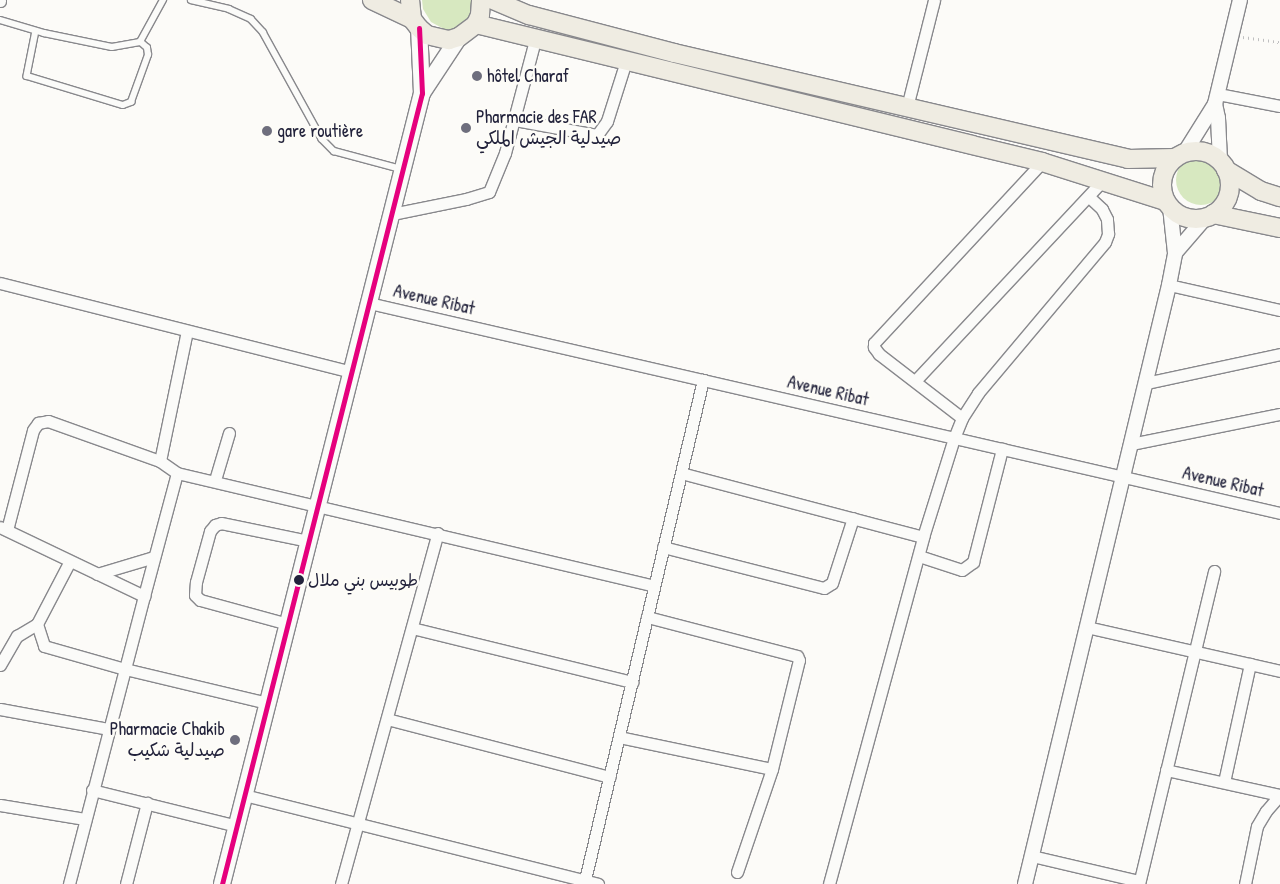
<!DOCTYPE html>
<meta charset="utf-8">
<style>
body{margin:0}
#map{position:relative;width:1280px;height:884px;overflow:hidden;background:#fcfbf8;font-family:"Patrick Hand","Playpen Sans Arabic",sans-serif}
div>[style]{position:absolute}
[style*='--x']{left:calc(var(--x)*1px);top:calc(var(--y)*1px);width:calc(var(--w)*1px);rotate:calc(var(--a)*1deg)}
.green>*{inset:0;background:#d7e8c0}
.round{border-radius:50%}
.path>*{height:2.5px;margin-top:-1.25px;transform-origin:0;background:repeating-linear-gradient(90deg,#bfbfc0 0 1px,transparent 0 5px)}
.roads{filter:drop-shadow(1px 0 #88888c) drop-shadow(-1px 0 #88888c) drop-shadow(0 1px #88888c) drop-shadow(0 -1px #88888c)}
.service>*{height:5.5px;margin:-2.75px;padding:0 2.75px;transform-origin:2.75px;border-radius:2.75px;background:#fbfbf9}
.minor>*{height:11px;margin:-5.5px;padding:0 5.5px;transform-origin:5.5px;border-radius:5.5px;background:#fbfbf9}
.tertiary>*{height:14px;margin:-7px;padding:0 7px;transform-origin:7px;border-radius:7px;background:#fbfbf9}
.secondary>*{height:16px;margin:-8px;padding:0 8px;transform-origin:8px;border-radius:8px;background:#fbfbf9}
.primary>*{height:18px;margin:-9px;padding:0 9px;transform-origin:9px;border-radius:9px;background:#efece2}
.primary>.ring{margin:-9px;padding:0;box-sizing:content-box;background:none;border:18px solid #efece2;border-radius:50%}
.bus-1>*{height:5px;margin:-2.5px;padding:0 2.5px;transform-origin:2.5px;border-radius:2.5px;background:#e5007d}
.dots>*{width:14px;height:14px;translate:-50% -50%;box-sizing:border-box;border:2px solid #fdfcf7;border-radius:50%}
span{translate:-50% -50%;white-space:nowrap;text-align:center;line-height:1.15;-webkit-text-stroke:5px #fdfcf7;paint-order:stroke}
.bus-label{font-size:17px;color:#22223b}
.left{translate:0 -50%;text-align:left}
.poi-label{font-size:18px;color:#22223b}
.right{translate:-100% -50%;text-align:right}
.street-label{font-size:18px;color:#22223b}
</style>
<div id="map">
<div class="green">
<i style="clip-path:polygon(422px 0,480px 0,479px 9px,459px 29px,451px 30px,444px 29px,431px 22px,423px 9px)"></i>
<i class="round" style="left:1176px;top:155px;width:50px;height:50px"></i>
</div>
<div class="path">
<i style="--x:1243;--y:37;--w:37;--a:8"></i>
</div>
<div class="roads">
<div class="service">
<i style="--x:191;--y:0;--w:39;--a:13"></i>
<i style="--x:229;--y:9;--w:24;--a:24"></i>
<i style="--x:251;--y:19;--w:18;--a:47"></i>
<i style="--x:263;--y:32;--w:122;--a:61.1"></i>
<i style="--x:322;--y:139;--w:17;--a:45"></i>
<i style="--x:334;--y:151;--w:69;--a:15"></i>
<i style="--x:0;--y:20;--w:46;--a:16.5"></i>
<i style="--x:44;--y:33;--w:69;--a:11.6"></i>
<i style="--x:112;--y:47;--w:28;--a:-10"></i>
<i style="--x:140;--y:42;--w:48;--a:-61.3"></i>
<i style="--x:36;--y:31;--w:46;--a:101.3"></i>
<i style="--x:27;--y:76;--w:100;--a:16.8"></i>
<i style="--x:123;--y:105;--w:9;--a:-21"></i>
<i style="--x:131;--y:102;--w:50;--a:-70.1"></i>
<i style="--x:148;--y:55;--w:7;--a:-98"></i>
<i style="--x:147;--y:48;--w:9;--a:-139"></i>
</div>
<div class="minor">
<i style="--x:0;--y:1;--w:1;--a:-90"></i>
<i style="--x:1218;--y:94;--w:63;--a:11"></i>
<i style="--x:907;--y:107;--w:110;--a:-75.8"></i>
<i style="--x:515;--y:120;--w:83;--a:10.4"></i>
<i style="--x:597;--y:135;--w:17;--a:-54"></i>
<i style="--x:607;--y:121;--w:63;--a:-72.4"></i>
<i style="--x:392;--y:214;--w:76;--a:-11.5"></i>
<i style="--x:466;--y:199;--w:24;--a:-17"></i>
<i style="--x:489;--y:192;--w:42;--a:-67.7"></i>
<i style="--x:505;--y:153;--w:117;--a:-75.1"></i>
<i style="--x:0;--y:283;--w:363;--a:14.2"></i>
<i style="--x:1169;--y:285;--w:114;--a:12.7"></i>
<i style="--x:369;--y:303;--w:935;--a:12.98"></i>
<i style="--x:915;--y:381;--w:274;--a:-46.9"></i>
<i style="--x:1146;--y:383;--w:137;--a:-12.2"></i>
<i style="--x:962;--y:418;--w:105;--a:-142.4"></i>
<i style="--x:879;--y:354;--w:9;--a:-126"></i>
<i style="--x:874;--y:347;--w:4;--a:-90"></i>
<i style="--x:874;--y:343;--w:247;--a:-47.1"></i>
<i style="--x:1131;--y:444;--w:152;--a:-11.4"></i>
<i style="--x:177;--y:473;--w:21;--a:-145"></i>
<i style="--x:160;--y:461;--w:133;--a:-78.3"></i>
<i style="--x:681;--y:473;--w:250;--a:14.8"></i>
<i style="--x:215;--y:480;--w:49;--a:-73.4"></i>
<i style="--x:0;--y:527;--w:160;--a:25.6"></i>
<i style="--x:144;--y:596;--w:298;--a:104.6"></i>
<i style="--x:7;--y:530;--w:103;--a:-75.4"></i>
<i style="--x:33;--y:430;--w:9;--a:-54"></i>
<i style="--x:38;--y:423;--w:10;--a:-11"></i>
<i style="--x:48;--y:421;--w:119;--a:19.7"></i>
<i style="--x:663;--y:547;--w:166;--a:14.3"></i>
<i style="--x:824;--y:588;--w:9;--a:-32"></i>
<i style="--x:832;--y:583;--w:68;--a:-72.1"></i>
<i style="--x:919;--y:556;--w:45;--a:18"></i>
<i style="--x:962;--y:570;--w:14;--a:-36"></i>
<i style="--x:973;--y:562;--w:117;--a:-75.6"></i>
<i style="--x:97;--y:574;--w:59;--a:-16.6"></i>
<i style="--x:144;--y:596;--w:127;--a:-75"></i>
<i style="--x:177;--y:473;--w:490;--a:13.3"></i>
<i style="--x:37;--y:624;--w:23;--a:72"></i>
<i style="--x:44;--y:646;--w:84;--a:15.9"></i>
<i style="--x:125;--y:669;--w:147;--a:13.4"></i>
<i style="--x:288;--y:624;--w:91;--a:-164.7"></i>
<i style="--x:200;--y:600;--w:7;--a:-135"></i>
<i style="--x:195;--y:595;--w:13;--a:-86"></i>
<i style="--x:196;--y:582;--w:53;--a:-74.6"></i>
<i style="--x:210;--y:531;--w:8;--a:-50"></i>
<i style="--x:215;--y:525;--w:6;--a:-18"></i>
<i style="--x:221;--y:523;--w:90;--a:11.6"></i>
<i style="--x:1087;--y:627;--w:198;--a:12.8"></i>
<i style="--x:412;--y:628;--w:227;--a:13.8"></i>
<i style="--x:0;--y:665;--w:34;--a:-60"></i>
<i style="--x:17;--y:636;--w:23;--a:-31"></i>
<i style="--x:37;--y:624;--w:71;--a:-62.4"></i>
<i style="--x:0;--y:709;--w:111;--a:10.4"></i>
<i style="--x:387;--y:719;--w:230;--a:14.6"></i>
<i style="--x:619;--y:737;--w:156;--a:11.8"></i>
<i style="--x:772;--y:769;--w:112;--a:-76.1"></i>
<i style="--x:799;--y:660;--w:4;--a:-117"></i>
<i style="--x:797;--y:656;--w:155;--a:-165.4"></i>
<i style="--x:1166;--y:770;--w:117;--a:12.4"></i>
<i style="--x:1224;--y:782;--w:121;--a:-77.6"></i>
<i style="--x:92;--y:790;--w:149;--a:13.9"></i>
<i style="--x:244;--y:795;--w:365;--a:14.1"></i>
<i style="--x:0;--y:805;--w:86;--a:9.4"></i>
<i style="--x:1032;--y:856;--w:110;--a:13.2"></i>
<i style="--x:737;--y:872;--w:109;--a:-71.2"></i>
<i style="--x:126;--y:884;--w:84;--a:-75.5"></i>
<i style="--x:341;--y:884;--w:364;--a:-74.6"></i>
<i style="--x:584;--y:884;--w:518;--a:-76.72"></i>
<i style="--x:829;--y:884;--w:360;--a:-74.8"></i>
<i style="--x:923;--y:537;--w:104;--a:-72.6"></i>
<i style="--x:954;--y:438;--w:22;--a:-68"></i>
<i style="--x:962;--y:418;--w:30;--a:-57"></i>
<i style="--x:978;--y:393;--w:197;--a:-49.9"></i>
<i style="--x:1105;--y:242;--w:9;--a:-69"></i>
<i style="--x:1108;--y:234;--w:15;--a:-94"></i>
<i style="--x:1107;--y:219;--w:11;--a:-117"></i>
<i style="--x:1102;--y:209;--w:18;--a:-137"></i>
<i style="--x:1139;--y:884;--w:322;--a:-76.5"></i>
<i style="--x:1245;--y:884;--w:59;--a:-78.3"></i>
<i style="--x:1257;--y:826;--w:17;--a:-59"></i>
<i style="--x:1266;--y:811;--w:21;--a:-49"></i>
</div>
<div class="tertiary">
<i style="--x:1215;--y:104;--w:14;--a:78"></i>
<i style="--x:1218;--y:118;--w:43;--a:87.3"></i>
<i style="--x:1185;--y:152;--w:57;--a:-58"></i>
<i style="--x:1215;--y:104;--w:107;--a:-76.5"></i>
<i style="--x:1175;--y:253;--w:48;--a:-49.3"></i>
<i style="--x:1025;--y:884;--w:616;--a:-76.48"></i>
<i style="--x:1169;--y:285;--w:33;--a:-79"></i>
<i style="--x:1175;--y:253;--w:46;--a:-96.2"></i>
</div>
<div class="secondary">
<i style="--x:422;--y:93;--w:67;--a:-56.5"></i>
<i style="--x:222;--y:884;--w:816;--a:-75.81"></i>
<i style="--x:422;--y:93;--w:65;--a:-92.6"></i>
</div>
<div class="primary">
<i style="--x:372;--y:0;--w:44;--a:25.4"></i>
<i style="--x:410;--y:0;--w:19;--a:84"></i>
<i style="--x:412;--y:19;--w:11;--a:52"></i>
<i style="--x:419;--y:28;--w:11;--a:41"></i>
<i style="--x:427;--y:35;--w:23;--a:13"></i>
<i style="--x:449;--y:40;--w:10;--a:-17"></i>
<i style="--x:459;--y:37;--w:21;--a:-37"></i>
<i style="--x:476;--y:24;--w:10;--a:-66"></i>
<i style="--x:480;--y:15;--w:15;--a:-86"></i>
<i style="--x:493;--y:0;--w:39;--a:23"></i>
<i style="--x:529;--y:15;--w:150;--a:14.7"></i>
<i style="--x:674;--y:53;--w:466;--a:13.1"></i>
<i style="--x:1128;--y:159;--w:47;--a:-1.2"></i>
<i style="--x:476;--y:24;--w:583;--a:13.7"></i>
<i style="--x:1042;--y:162;--w:129;--a:17.6"></i>
<i class="ring" style="left:1162px;top:151px;width:50px;height:50px"></i>
<i style="--x:1226;--y:170;--w:41;--a:31"></i>
<i style="--x:1261;--y:191;--w:20;--a:18"></i>
<i style="--x:1213;--y:214;--w:68;--a:11.8"></i>
</div>
</div>
<div class="bus-1">
<i style="--x:222;--y:884;--w:816;--a:-75.81"></i>
<i style="--x:422;--y:93;--w:65;--a:-92.6"></i>
</div>
<div class="dots">
<i style="left:477px;top:76px;background:#6e6e7d"></i>
<i style="left:466px;top:128px;background:#6e6e7d"></i>
<i style="left:267px;top:131px;background:#6e6e7d"></i>
<i style="left:299px;top:580px;background:#22223b"></i>
<i style="left:235px;top:740px;background:#6e6e7d"></i>
</div>
<div class="bus-label">
<span class="left" style="left:308px;top:580px">طوبيس بني ملال</span>
</div>
<div class="poi-label">
<span class="left" style="left:487px;top:76px">hôtel Charaf</span>
<span class="left" style="left:476px;top:128px">Pharmacie des FAR<br>صيدلية الجيش الملكي</span>
<span class="left" style="left:277px;top:131px">gare routière</span>
<span class="right" style="left:225px;top:740px">Pharmacie Chakib<br>صيدلية شكيب</span>
</div>
<div class="street-label">
<span style="left:434px;top:300px;rotate:13deg">Avenue Ribat</span>
<span style="left:828px;top:391px;rotate:13deg">Avenue Ribat</span>
<span style="left:1223px;top:482px;rotate:13deg">Avenue Ribat</span>
</div>
</div>
